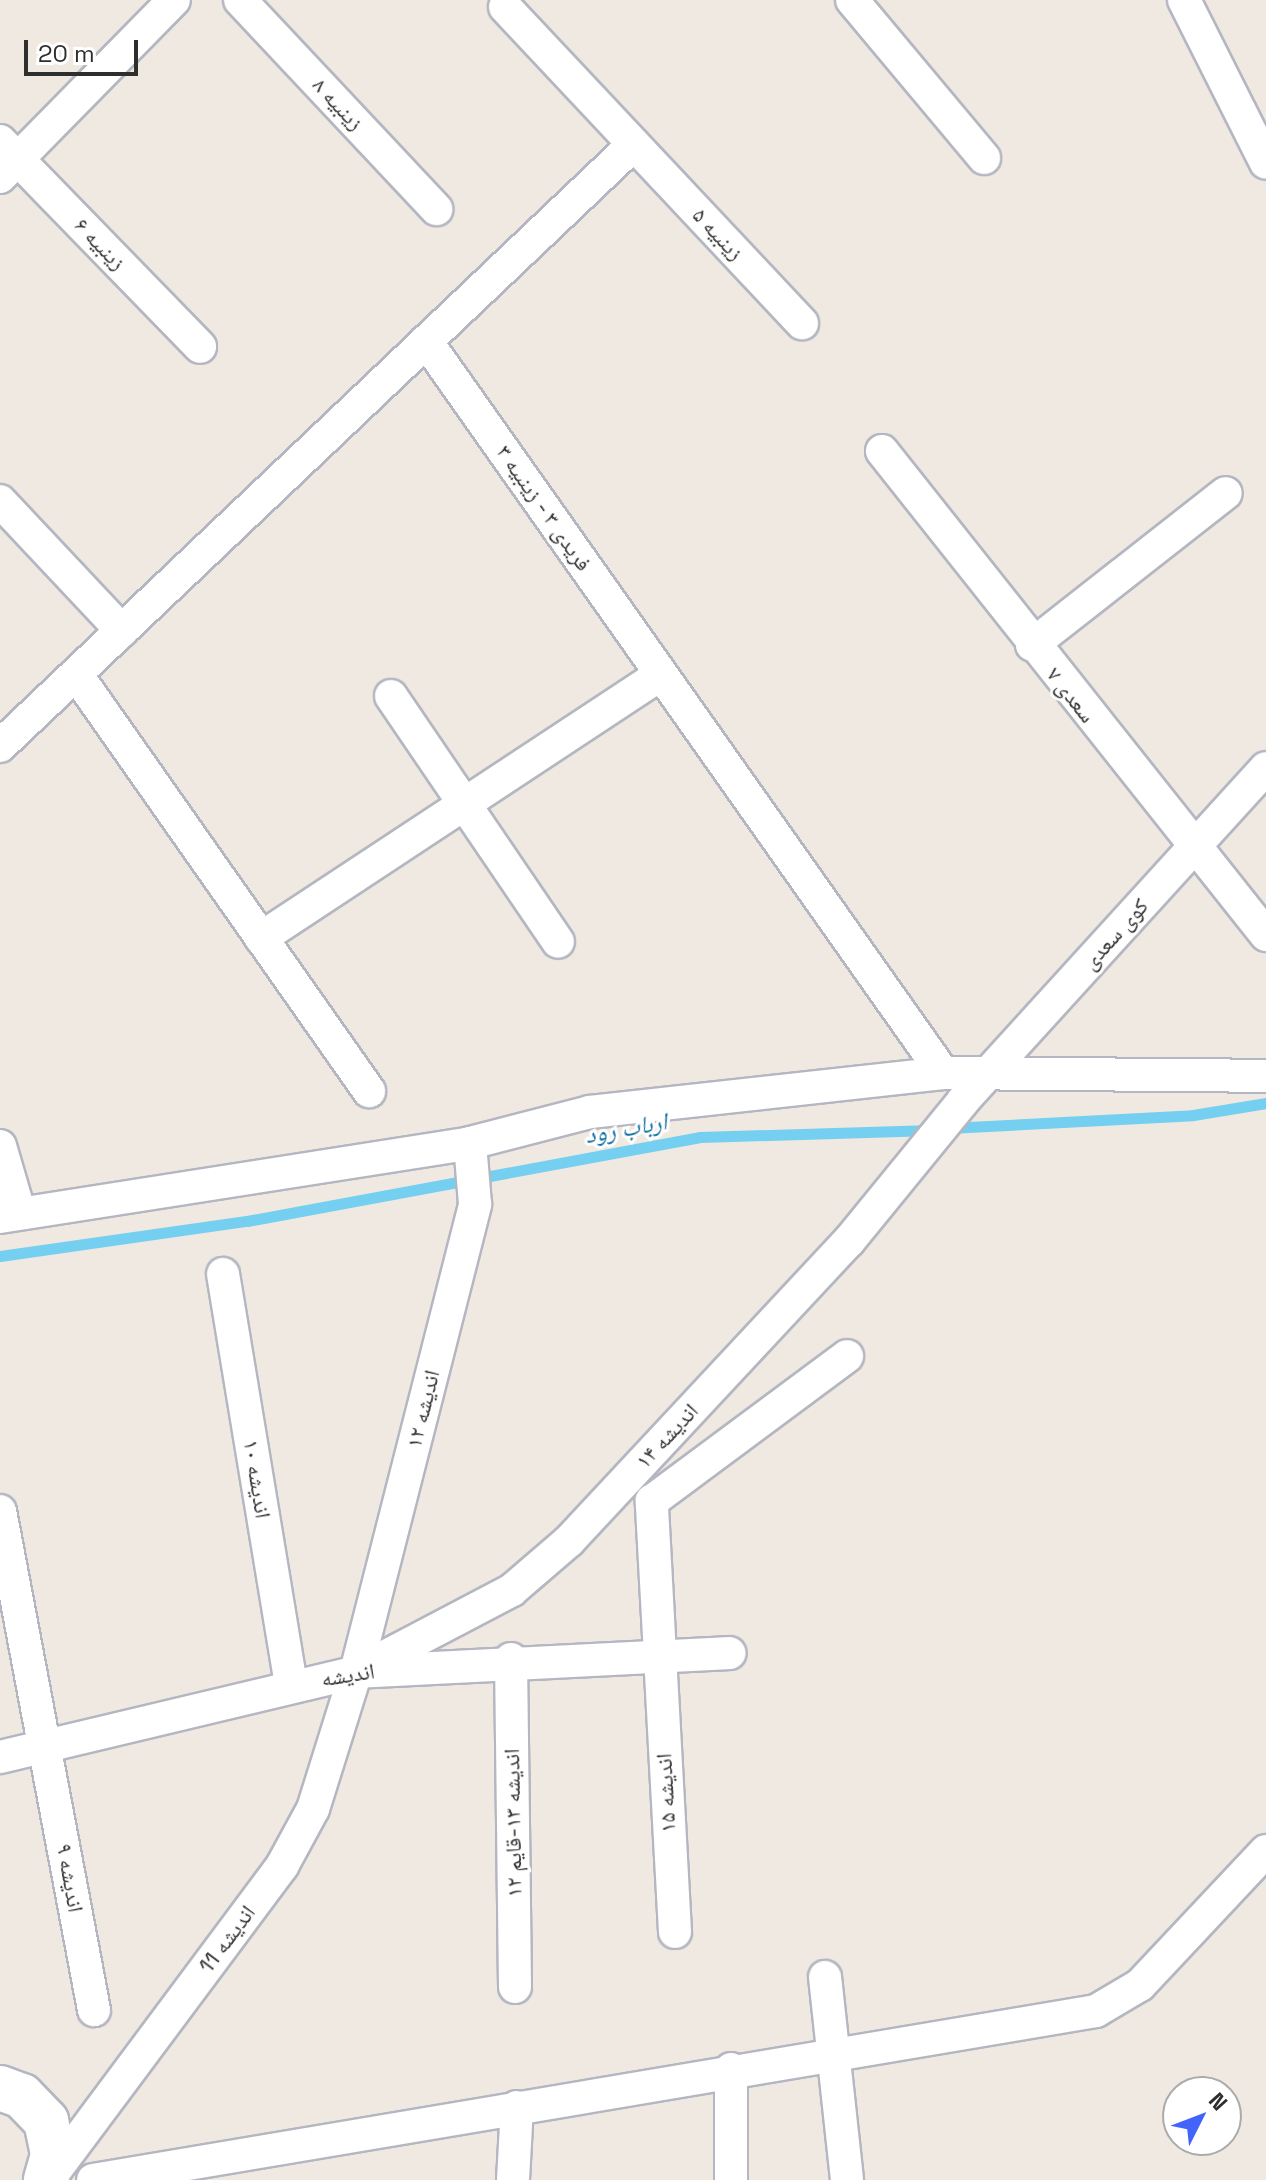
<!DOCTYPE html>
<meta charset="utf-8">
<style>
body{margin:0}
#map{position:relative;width:1266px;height:2180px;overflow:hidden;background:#efe9e1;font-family:"Space Grotesk","Noto Naskh Arabic",sans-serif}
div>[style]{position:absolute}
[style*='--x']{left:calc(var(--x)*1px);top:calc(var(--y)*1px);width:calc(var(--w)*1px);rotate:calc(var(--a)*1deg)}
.stream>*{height:11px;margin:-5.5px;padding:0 5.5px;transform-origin:5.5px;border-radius:5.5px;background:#75cff0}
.roads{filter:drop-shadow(2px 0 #b4b7c1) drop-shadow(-2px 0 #b4b7c1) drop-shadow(0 2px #b4b7c1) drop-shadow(0 -2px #b4b7c1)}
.street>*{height:32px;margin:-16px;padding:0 16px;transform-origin:16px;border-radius:16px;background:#fff}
.secondary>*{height:44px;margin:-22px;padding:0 22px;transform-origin:22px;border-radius:22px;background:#fff}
span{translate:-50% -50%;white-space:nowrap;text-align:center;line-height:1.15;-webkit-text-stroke:6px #fff;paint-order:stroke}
.street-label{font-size:22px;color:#2e2e2e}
.water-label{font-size:24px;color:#0d6fa3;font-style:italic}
.north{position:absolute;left:1162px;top:2076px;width:80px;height:80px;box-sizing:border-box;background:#fff;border:2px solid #ababab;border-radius:50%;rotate:48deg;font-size:22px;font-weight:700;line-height:32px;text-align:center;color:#2e2e2e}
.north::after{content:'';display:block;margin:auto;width:28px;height:36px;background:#4264fb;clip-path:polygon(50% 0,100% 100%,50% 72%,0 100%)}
.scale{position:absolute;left:24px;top:40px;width:114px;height:36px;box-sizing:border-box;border:4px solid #2e2e2e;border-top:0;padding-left:10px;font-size:24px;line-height:28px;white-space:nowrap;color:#2e2e2e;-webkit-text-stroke:6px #fff;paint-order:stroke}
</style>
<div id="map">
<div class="stream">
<i style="--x:949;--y:1128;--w:244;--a:-3"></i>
<i style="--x:1193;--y:1115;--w:74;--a:-9.3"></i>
<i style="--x:0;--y:1256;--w:249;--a:-8.1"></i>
<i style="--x:247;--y:1221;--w:461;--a:-10.5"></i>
<i style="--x:700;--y:1137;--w:232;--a:-1.7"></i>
</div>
<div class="roads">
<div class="street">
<i style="--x:240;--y:0;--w:287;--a:46.8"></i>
<i style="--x:852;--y:0;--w:206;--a:50.1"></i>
<i style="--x:1184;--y:0;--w:182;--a:63.3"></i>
<i style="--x:505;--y:7;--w:434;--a:46.8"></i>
<i style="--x:0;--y:141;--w:287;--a:45.8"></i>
<i style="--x:0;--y:177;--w:248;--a:-45.5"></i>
<i style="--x:426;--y:341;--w:896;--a:54.77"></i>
<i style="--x:882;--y:451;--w:618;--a:51.57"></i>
<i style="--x:0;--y:501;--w:178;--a:46.8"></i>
<i style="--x:1032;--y:645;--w:246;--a:-38.1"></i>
<i style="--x:76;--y:674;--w:510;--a:54.91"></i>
<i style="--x:391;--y:696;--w:297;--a:55.8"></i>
<i style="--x:0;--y:746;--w:873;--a:-43.51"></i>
<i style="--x:261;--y:938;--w:479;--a:-33.4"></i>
<i style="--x:0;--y:1146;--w:68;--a:73.7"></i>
<i style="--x:0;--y:1217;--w:476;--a:-8.9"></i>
<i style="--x:470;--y:1143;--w:124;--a:-14.5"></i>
<i style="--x:590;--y:1112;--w:355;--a:-6.3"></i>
<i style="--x:943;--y:1073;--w:323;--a:0.5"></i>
<i style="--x:223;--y:1274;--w:417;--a:80.6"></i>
<i style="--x:0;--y:1511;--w:508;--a:79.33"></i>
<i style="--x:511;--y:1659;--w:328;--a:89.3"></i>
<i style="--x:356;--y:1672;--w:176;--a:-27.7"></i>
<i style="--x:512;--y:1590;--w:75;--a:-40.7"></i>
<i style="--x:569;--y:1541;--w:410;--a:-47"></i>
<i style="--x:849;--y:1241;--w:181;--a:-50.8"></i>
<i style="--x:963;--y:1101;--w:450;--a:-47.7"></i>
<i style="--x:0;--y:1757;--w:366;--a:-13.4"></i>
<i style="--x:356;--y:1672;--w:374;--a:-2.9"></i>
<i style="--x:675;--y:1932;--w:432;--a:-93.1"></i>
<i style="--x:652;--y:1501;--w:243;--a:-36.6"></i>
<i style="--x:825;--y:1977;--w:204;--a:83.8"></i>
<i style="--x:48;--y:2180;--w:392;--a:-53.3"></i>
<i style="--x:282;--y:1866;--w:65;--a:-61.5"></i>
<i style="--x:313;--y:1809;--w:144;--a:-72.6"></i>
<i style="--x:356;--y:1672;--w:483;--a:-75.7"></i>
<i style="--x:475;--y:1204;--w:61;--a:-94.7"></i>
<i style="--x:93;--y:2180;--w:1017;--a:-9.56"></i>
<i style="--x:1096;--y:2011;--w:51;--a:-30.6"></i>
<i style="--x:1140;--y:1985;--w:184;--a:-46.8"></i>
<i style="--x:513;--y:2180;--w:73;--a:-86.9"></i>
<i style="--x:731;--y:2180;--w:111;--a:-90"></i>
</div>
<div class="secondary">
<i style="--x:0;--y:2088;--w:23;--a:20"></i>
<i style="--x:22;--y:2096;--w:35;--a:46"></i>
<i style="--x:46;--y:2121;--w:35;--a:78"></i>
<i style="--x:53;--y:2155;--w:26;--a:106"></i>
</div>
</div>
<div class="street-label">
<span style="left:338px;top:104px;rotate:47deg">زینبیه ۸</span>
<span style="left:718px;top:234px;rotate:47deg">زینبیه ۵</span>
<span style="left:100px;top:244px;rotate:46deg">زینبیه ۶</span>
<span style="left:544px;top:508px;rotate:55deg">فریدی ۳ - زینبیه ۳</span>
<span style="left:1071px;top:695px;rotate:52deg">سعدی ۷</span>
<span style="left:1115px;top:934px;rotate:-48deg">کوی سعدی</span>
<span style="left:423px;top:1409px;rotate:-76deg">اندیشه ۱۲</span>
<span style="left:667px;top:1436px;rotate:-47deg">اندیشه ۱۴</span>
<span style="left:257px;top:1479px;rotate:81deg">اندیشه ۱۰</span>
<span style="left:348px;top:1675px;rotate:-9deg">اندیشه</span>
<span style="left:666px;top:1793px;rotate:-93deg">اندیشه ۱۵</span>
<span style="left:513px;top:1823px;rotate:-91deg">اندیشه ۱۳-قایم ۱۲</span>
<span style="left:70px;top:1878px;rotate:80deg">اندیشه ۹</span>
<span style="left:227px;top:1939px;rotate:-53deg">اندیشه 11</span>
</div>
<div class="water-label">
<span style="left:626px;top:1128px;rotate:-10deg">ارباب رود</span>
</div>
<div class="north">N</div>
<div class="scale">20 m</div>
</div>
